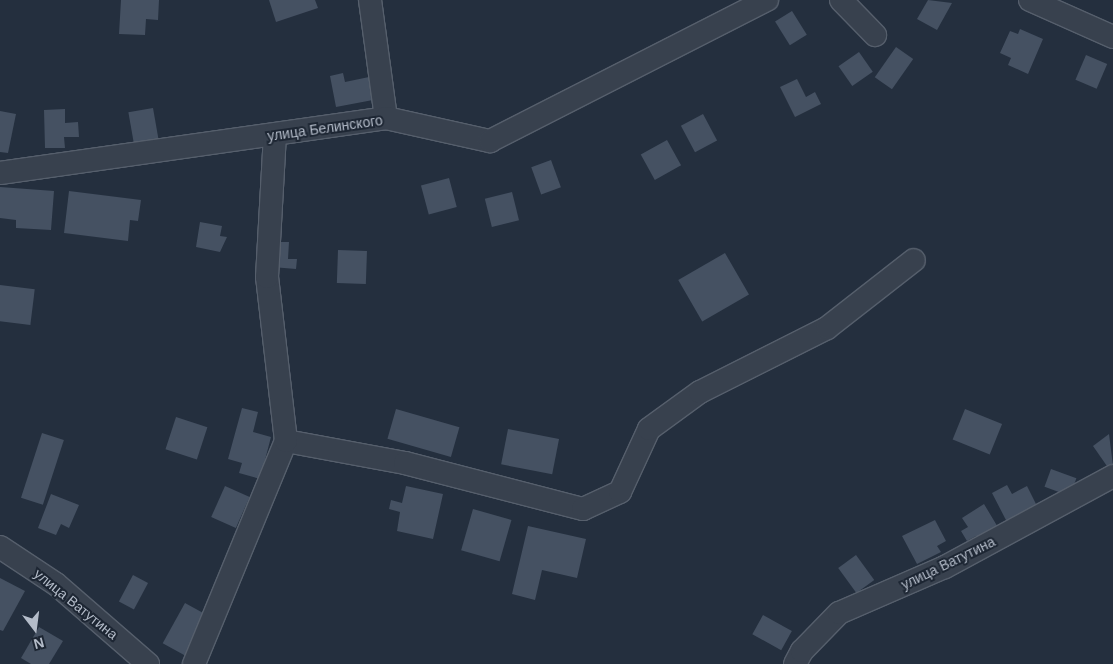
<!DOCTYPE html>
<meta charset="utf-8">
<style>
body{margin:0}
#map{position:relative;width:1113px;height:664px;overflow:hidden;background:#242f3e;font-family:Helvetica,sans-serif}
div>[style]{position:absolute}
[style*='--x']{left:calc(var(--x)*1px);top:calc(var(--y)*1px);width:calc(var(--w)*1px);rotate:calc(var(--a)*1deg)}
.building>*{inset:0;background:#455162;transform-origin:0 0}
.roads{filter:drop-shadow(1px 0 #565f6c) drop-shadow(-1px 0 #565f6c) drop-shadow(0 1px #565f6c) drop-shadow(0 -1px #565f6c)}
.minor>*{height:22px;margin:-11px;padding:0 11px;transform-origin:11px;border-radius:11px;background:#38414e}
span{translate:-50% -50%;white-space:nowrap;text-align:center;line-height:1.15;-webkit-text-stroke:4px #1d2633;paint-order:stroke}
.street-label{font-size:14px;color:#b4bcc9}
.north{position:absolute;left:10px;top:604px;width:50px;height:50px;-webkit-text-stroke:4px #1d2633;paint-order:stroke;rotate:165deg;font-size:14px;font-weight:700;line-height:20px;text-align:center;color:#b4bcc9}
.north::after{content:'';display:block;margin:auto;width:18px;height:22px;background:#b4bcc9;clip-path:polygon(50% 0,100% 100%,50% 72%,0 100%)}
</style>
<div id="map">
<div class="building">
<i style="clip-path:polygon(121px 0,159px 0,158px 20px,146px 19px,145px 35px,119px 34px)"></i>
<i style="clip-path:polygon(269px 0,315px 0,318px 8px,276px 22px)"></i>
<i style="clip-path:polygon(928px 0,952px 3px,937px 30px,917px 19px)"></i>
<i style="left:792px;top:11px;width:28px;height:20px;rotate:58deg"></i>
<i style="clip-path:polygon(1020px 29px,1043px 39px,1028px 74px,1008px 65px,1011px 58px,1000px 53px,1010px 31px,1018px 34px)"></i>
<i style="left:896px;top:47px;width:21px;height:37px;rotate:35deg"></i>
<i style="left:859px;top:52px;width:24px;height:25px;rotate:55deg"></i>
<i style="left:1086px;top:55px;width:23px;height:27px;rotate:23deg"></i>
<i style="clip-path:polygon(343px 73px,345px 82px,369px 77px,373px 100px,336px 107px,330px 76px)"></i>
<i style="clip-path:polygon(797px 79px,806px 97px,815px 92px,821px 104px,795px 117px,780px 87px)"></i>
<i style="left:153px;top:108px;width:40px;height:25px;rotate:80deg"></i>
<i style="clip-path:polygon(65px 109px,65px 123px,78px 122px,79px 137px,64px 137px,65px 148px,45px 148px,44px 110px)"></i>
<i style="clip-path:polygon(0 111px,16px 114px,8px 153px,0 152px)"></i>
<i style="left:703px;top:114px;width:30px;height:25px;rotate:62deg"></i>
<i style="left:667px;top:140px;width:29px;height:30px;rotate:61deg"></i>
<i style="left:551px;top:160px;width:29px;height:21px;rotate:70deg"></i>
<i style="left:449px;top:178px;width:30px;height:29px;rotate:75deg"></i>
<i style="clip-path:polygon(0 187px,54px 191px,51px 230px,16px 228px,16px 220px,0 218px)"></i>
<i style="clip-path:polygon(69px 191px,141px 200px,138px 221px,130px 220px,128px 241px,64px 233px)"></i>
<i style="left:512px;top:192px;width:29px;height:28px;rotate:76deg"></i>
<i style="clip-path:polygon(200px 222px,222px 226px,220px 236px,227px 237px,220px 252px,196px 247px)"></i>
<i style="clip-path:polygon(274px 242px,289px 242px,288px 259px,297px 259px,296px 269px,272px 267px)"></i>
<i style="left:338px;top:250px;width:29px;height:33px;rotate:2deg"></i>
<i style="left:725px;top:253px;width:48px;height:54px;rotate:60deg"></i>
<i style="left:0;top:285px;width:35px;height:36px;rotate:7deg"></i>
<i style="clip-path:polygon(242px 408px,258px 412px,253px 432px,271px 437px,260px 479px,239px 473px,242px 463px,228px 459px)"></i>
<i style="left:396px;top:409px;width:66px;height:31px;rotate:16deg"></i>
<i style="left:965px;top:409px;width:40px;height:33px;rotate:22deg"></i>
<i style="left:176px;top:417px;width:33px;height:34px;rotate:18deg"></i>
<i style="left:508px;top:429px;width:52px;height:36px;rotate:11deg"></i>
<i style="left:42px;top:433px;width:23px;height:68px;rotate:18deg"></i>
<i style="clip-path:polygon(1109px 434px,1113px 466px,1109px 469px,1093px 446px)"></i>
<i style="left:1051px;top:469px;width:27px;height:19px;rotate:20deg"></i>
<i style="clip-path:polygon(1007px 485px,1012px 494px,1027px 486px,1038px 508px,1008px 524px,992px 493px)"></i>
<i style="left:225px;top:486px;width:27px;height:34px;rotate:24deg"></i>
<i style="clip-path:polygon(406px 486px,443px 494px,433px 539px,397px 531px,400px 512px,389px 509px,391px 500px,402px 503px)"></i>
<i style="clip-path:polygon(51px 494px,79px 505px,69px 528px,61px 524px,56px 535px,38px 528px)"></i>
<i style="clip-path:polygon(984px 504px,999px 529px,979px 542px,976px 536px,967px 541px,961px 531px,968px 527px,962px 518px)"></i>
<i style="left:473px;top:509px;width:40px;height:43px;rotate:16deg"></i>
<i style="clip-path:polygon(935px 520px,946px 541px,937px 546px,941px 552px,917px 564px,902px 536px)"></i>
<i style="clip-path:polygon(528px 526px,586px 539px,577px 578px,542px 570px,535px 600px,512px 594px)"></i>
<i style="left:856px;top:555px;width:31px;height:22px;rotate:54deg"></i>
<i style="left:133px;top:575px;width:17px;height:30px;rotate:28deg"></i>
<i style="clip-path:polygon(0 578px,25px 591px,3px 631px,0 630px)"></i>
<i style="left:185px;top:603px;width:26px;height:46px;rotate:29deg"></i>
<i style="left:763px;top:615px;width:33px;height:22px;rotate:29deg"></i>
<i style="clip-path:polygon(39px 627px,63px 641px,49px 664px,31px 664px,21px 658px)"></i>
</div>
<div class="roads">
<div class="minor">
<i style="--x:370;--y:0;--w:119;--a:82.3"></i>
<i style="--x:841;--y:0;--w:49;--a:45.8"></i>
<i style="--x:1030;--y:0;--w:91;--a:24"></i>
<i style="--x:0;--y:173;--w:390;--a:-8.1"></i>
<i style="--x:386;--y:118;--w:107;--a:12.5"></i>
<i style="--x:490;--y:141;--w:311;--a:-27"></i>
<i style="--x:286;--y:441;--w:121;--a:10.5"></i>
<i style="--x:405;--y:463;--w:184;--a:14.5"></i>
<i style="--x:583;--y:509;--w:41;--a:-24.7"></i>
<i style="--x:620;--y:492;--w:69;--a:-65.3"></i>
<i style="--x:649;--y:429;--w:63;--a:-36"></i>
<i style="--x:700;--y:392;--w:142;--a:-26.7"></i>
<i style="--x:827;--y:328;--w:110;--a:-38"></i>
<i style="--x:0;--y:547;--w:67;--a:33.5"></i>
<i style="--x:56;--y:584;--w:122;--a:41"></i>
<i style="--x:194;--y:664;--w:241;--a:-67.6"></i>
<i style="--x:286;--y:441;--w:165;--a:-96.6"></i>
<i style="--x:267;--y:277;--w:143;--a:-86.8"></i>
<i style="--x:795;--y:664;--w:15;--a:-62"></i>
<i style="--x:802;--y:651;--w:53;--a:-45.8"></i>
<i style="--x:839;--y:613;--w:116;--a:-23.5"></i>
<i style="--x:945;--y:567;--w:191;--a:-28.4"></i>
</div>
</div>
<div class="street-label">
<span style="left:325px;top:128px;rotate:-8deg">улица Белинского</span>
<span style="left:948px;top:563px;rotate:-26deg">улица Ватутина</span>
<span style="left:76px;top:604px;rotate:39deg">улица Ватутина</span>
</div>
<div class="north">N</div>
</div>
